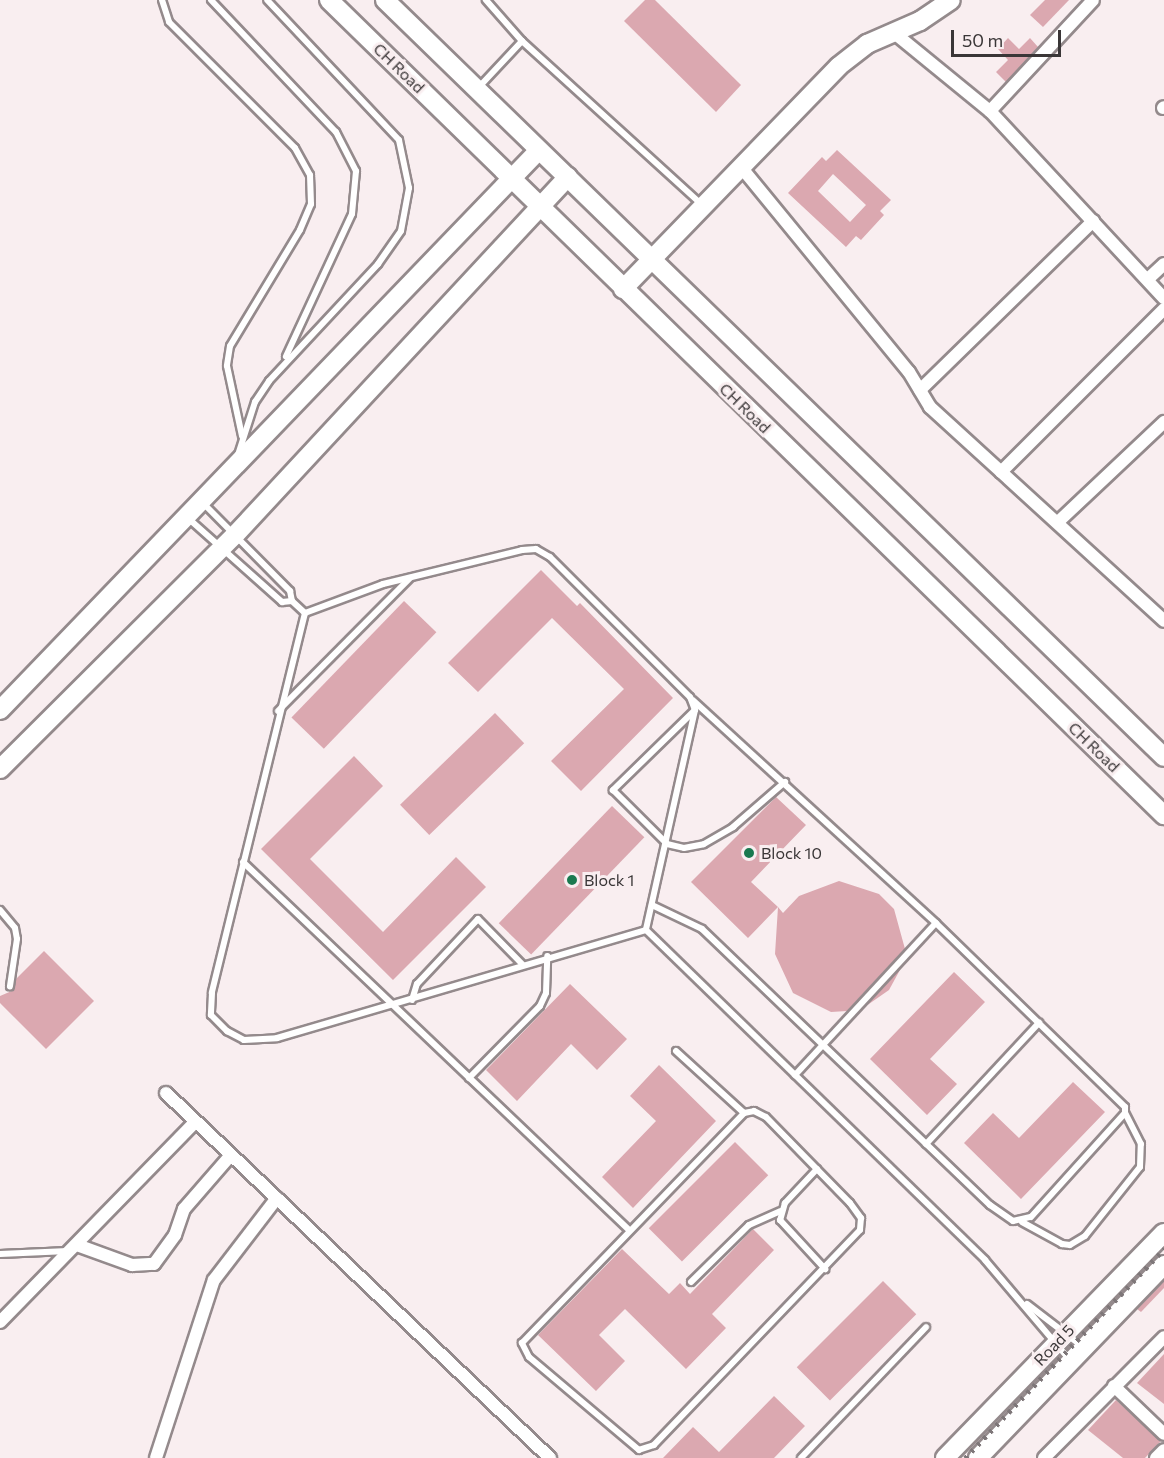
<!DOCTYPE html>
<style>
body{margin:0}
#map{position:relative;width:1164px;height:1458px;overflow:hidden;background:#f9eef0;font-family:Commissioner,sans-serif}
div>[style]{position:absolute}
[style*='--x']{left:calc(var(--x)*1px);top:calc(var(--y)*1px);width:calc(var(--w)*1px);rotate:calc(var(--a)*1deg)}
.building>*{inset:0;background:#dba8b0;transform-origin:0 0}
.roads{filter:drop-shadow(2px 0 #948a8c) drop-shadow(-2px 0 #948a8c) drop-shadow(0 2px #948a8c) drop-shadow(0 -2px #948a8c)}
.lane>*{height:6px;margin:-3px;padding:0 3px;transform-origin:3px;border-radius:3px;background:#fff}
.street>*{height:12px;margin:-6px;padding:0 6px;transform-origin:6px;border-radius:6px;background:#fff}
.secondary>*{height:18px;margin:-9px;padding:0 9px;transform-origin:9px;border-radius:9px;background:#fff}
.rail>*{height:4.5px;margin-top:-2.25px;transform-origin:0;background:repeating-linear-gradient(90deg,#7e7779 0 3px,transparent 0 9px)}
.dots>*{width:16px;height:16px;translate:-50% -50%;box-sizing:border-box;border:3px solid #f9eef0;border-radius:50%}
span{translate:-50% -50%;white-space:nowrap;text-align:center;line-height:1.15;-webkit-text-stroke:6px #f9eef0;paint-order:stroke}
.street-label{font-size:16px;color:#3a3637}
.poi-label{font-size:16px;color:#3a3637}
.left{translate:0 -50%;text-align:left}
.scale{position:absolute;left:951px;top:30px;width:110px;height:27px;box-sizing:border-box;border:3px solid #3a3637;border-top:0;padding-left:8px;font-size:18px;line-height:21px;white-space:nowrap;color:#3a3637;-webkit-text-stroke:4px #f9eef0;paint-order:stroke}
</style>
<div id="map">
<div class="building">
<i style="clip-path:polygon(645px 0,655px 0,741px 85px,716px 112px,624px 21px)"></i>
<i style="clip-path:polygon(1045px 0,1069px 0,1043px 27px,1030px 15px)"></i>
<i style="clip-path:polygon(1008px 38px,1019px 49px,1030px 38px,1038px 47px,1006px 82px,996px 72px,1008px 60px,998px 49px)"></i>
<i style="clip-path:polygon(evenodd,837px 150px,891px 200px,880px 211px,884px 215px,861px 240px,856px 236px,846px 247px,788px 193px,822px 157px,826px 161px,837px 150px,833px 174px,866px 205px,850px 222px,818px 191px,833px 174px)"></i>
<i style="clip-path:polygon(541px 570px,577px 606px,580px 603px,673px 698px,581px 791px,551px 761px,624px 689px,552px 618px,478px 692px,448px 663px)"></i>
<i style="left:404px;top:601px;width:45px;height:162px;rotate:44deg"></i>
<i style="left:495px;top:713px;width:42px;height:132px;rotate:46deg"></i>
<i style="clip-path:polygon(354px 756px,383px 786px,310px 859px,383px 932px,456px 857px,486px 887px,393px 980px,261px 849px)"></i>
<i style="clip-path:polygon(776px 797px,806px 825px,751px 882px,778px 907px,748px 938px,691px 882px)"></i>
<i style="left:612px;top:806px;width:45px;height:163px;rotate:44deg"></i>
<i style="clip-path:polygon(839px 881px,879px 894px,894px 909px,905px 949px,847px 1011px,831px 1012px,793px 993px,775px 954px,778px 907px,783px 913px,799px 896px)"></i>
<i style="clip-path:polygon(44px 951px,94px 1001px,46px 1049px,0 1003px,0 996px,14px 990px,16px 979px)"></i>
<i style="clip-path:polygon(901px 968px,889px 990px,866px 1006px)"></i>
<i style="clip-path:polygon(954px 972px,985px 1002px,930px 1059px,957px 1084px,927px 1115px,870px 1059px)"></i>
<i style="clip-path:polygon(570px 984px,627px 1039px,597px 1070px,571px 1044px,517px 1101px,486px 1070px)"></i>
<i style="clip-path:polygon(659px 1065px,716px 1121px,633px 1208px,602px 1177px,656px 1121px,630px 1096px)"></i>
<i style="clip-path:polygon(1073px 1082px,1105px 1112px,1021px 1199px,964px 1143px,993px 1113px,1019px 1138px)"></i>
<i style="left:735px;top:1142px;width:47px;height:122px;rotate:45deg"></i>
<i style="clip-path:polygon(753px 1229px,774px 1250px,712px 1314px,726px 1328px,686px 1369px,625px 1309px,599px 1335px,625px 1361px,596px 1391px,538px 1335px,622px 1249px,669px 1294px,680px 1283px,690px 1294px)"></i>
<i style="left:883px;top:1281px;width:47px;height:122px;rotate:45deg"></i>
<i style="clip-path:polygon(1164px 1281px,1164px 1288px,1141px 1312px,1137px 1309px)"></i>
<i style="clip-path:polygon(1164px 1354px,1164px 1404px,1137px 1383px)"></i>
<i style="clip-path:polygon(774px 1396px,805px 1426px,774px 1458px,663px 1458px,693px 1427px,719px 1452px)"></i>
<i style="clip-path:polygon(1116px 1400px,1161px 1441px,1145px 1458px,1123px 1458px,1088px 1430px)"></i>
</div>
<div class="roads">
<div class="lane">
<i style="--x:162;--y:0;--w:23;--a:72"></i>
<i style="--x:169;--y:22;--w:178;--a:45"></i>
<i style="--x:295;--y:148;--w:31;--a:61"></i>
<i style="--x:310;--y:175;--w:29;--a:88"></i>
<i style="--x:311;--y:204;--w:28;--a:113"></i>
<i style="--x:300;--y:230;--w:135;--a:121.1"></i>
<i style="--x:230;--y:346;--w:20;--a:99"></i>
<i style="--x:227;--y:366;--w:72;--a:77.9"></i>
<i style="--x:211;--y:0;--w:182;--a:46.6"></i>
<i style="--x:336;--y:132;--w:44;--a:62.9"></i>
<i style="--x:356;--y:171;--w:43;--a:95.3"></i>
<i style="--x:352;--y:214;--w:157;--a:114.9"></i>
<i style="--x:522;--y:41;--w:242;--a:42.3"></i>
<i style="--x:479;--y:87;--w:63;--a:-46.9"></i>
<i style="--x:522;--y:41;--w:55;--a:-131.3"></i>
<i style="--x:238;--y:455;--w:56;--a:-72.2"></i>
<i style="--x:255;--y:402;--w:25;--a:-56"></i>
<i style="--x:269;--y:381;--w:160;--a:-47"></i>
<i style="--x:378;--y:264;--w:40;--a:-55.1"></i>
<i style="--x:401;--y:231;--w:44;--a:-79.5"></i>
<i style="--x:409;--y:188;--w:49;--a:-101.8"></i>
<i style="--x:399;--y:140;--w:192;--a:-133.3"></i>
<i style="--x:203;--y:503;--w:124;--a:45.3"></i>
<i style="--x:290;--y:591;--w:10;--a:79"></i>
<i style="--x:292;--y:601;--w:18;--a:43"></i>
<i style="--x:305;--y:613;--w:83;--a:-20.4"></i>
<i style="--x:383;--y:584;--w:143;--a:-13.7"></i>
<i style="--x:522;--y:550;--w:14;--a:-4"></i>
<i style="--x:536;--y:549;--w:16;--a:30"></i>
<i style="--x:550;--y:557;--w:198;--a:45"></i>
<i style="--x:690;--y:697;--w:14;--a:69"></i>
<i style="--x:695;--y:710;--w:225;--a:102.6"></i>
<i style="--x:646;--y:930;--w:473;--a:44.2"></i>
<i style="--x:985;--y:1260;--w:130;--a:49.7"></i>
<i style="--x:189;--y:519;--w:125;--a:41.7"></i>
<i style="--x:282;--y:602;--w:10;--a:-6"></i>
<i style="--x:305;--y:613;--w:391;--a:103.8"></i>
<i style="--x:212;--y:993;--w:22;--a:93"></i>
<i style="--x:211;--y:1015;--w:23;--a:45"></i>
<i style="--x:227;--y:1031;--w:19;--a:28"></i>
<i style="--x:244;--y:1040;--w:33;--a:-3"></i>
<i style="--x:277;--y:1038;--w:384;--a:-16.3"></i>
<i style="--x:695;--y:710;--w:115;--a:135.7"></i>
<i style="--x:613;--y:790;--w:76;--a:45"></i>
<i style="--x:667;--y:844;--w:17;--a:13"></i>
<i style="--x:684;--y:848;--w:20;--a:-11"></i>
<i style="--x:704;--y:844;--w:34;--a:-30"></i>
<i style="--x:733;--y:827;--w:69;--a:-40.9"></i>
<i style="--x:278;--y:711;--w:187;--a:-45.2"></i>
<i style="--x:243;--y:862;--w:533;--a:43.63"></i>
<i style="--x:652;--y:905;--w:55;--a:25.6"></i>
<i style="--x:702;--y:929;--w:399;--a:43.8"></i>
<i style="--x:990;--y:1205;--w:28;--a:35"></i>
<i style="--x:1013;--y:1221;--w:18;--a:-13"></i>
<i style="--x:1031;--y:1217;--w:140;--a:-47.9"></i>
<i style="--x:1125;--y:1113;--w:6;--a:-90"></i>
<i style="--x:1125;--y:1107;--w:264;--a:-135.8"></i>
<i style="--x:936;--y:923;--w:330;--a:-137.5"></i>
<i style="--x:0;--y:910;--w:23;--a:50"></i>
<i style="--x:15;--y:928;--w:11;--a:80"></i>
<i style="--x:17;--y:939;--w:48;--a:98.5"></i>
<i style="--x:412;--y:1000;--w:17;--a:-73"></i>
<i style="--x:417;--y:984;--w:89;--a:-46.8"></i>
<i style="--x:478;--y:919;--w:63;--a:45.6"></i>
<i style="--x:676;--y:1051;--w:92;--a:42.4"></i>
<i style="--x:795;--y:1075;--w:207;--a:-47.2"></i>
<i style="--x:469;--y:1078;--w:101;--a:-45.4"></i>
<i style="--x:540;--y:1006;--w:14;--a:-65"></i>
<i style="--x:546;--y:993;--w:37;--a:-88"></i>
<i style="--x:754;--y:1111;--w:13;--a:27"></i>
<i style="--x:766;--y:1117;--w:120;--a:45.7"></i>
<i style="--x:850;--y:1203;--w:19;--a:54"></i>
<i style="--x:861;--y:1218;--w:12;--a:95"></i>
<i style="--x:860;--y:1230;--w:298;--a:133.8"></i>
<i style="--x:654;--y:1445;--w:16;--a:162"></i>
<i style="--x:639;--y:1450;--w:144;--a:-139.8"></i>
<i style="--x:529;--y:1357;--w:16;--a:-117"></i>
<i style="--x:522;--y:1343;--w:320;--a:-46"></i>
<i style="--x:744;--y:1113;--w:10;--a:-11"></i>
<i style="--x:926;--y:1144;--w:166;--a:-47"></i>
<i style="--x:817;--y:1169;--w:47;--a:133.3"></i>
<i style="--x:785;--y:1203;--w:18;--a:106"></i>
<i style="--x:780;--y:1220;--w:67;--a:47.4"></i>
<i style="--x:1022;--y:1222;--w:46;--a:28.8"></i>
<i style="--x:1062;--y:1244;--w:8;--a:7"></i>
<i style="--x:1070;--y:1245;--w:17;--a:-31"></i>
<i style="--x:1085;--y:1236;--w:88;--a:-51.4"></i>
<i style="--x:1140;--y:1167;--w:23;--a:-88"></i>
<i style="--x:1141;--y:1144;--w:35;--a:-117"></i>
<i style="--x:0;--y:1254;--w:68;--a:-2.5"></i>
<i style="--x:691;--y:1282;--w:81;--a:-44.5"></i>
<i style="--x:749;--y:1225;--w:34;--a:-24"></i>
<i style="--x:1027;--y:1304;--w:71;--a:37.5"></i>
<i style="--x:801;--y:1458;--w:181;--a:-46.3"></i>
</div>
<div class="street">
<i style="--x:893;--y:32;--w:125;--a:39.2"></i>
<i style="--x:990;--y:111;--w:255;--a:47.1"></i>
<i style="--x:1163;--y:108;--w:1;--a:-45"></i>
<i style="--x:990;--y:111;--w:151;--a:-47.1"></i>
<i style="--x:741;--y:167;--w:265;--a:50.7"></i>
<i style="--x:909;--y:372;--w:41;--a:59"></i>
<i style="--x:930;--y:407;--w:317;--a:42.4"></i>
<i style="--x:1148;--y:279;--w:22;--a:-43"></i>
<i style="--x:920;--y:390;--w:242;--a:-44.3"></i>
<i style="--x:1001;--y:472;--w:231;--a:-45"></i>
<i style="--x:1058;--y:522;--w:146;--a:-43.3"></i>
<i style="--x:166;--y:1093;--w:530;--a:43.55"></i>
<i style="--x:77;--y:1245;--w:59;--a:20"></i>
<i style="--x:132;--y:1265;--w:22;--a:-3"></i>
<i style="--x:154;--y:1264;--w:36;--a:-54"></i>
<i style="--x:175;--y:1235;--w:28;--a:-71"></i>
<i style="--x:184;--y:1209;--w:70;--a:-49"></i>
<i style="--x:0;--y:1322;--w:278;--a:-45.7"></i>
<i style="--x:1114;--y:1386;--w:69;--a:43.8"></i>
<i style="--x:156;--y:1458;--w:187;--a:-72"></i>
<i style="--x:214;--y:1280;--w:103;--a:-52.5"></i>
<i style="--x:1044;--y:1458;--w:170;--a:-45.2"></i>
<i style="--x:1156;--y:1458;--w:11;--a:-45"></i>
</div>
<div class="secondary">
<i style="--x:329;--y:0;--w:1167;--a:44.31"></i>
<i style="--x:385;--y:0;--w:1086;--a:44.18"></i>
<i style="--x:623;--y:289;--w:310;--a:-45.9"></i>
<i style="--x:839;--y:66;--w:36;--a:-38"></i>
<i style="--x:867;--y:44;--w:58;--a:-23.5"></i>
<i style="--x:920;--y:21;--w:37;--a:-34"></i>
<i style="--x:0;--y:710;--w:777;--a:-46.09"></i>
<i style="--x:0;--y:769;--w:332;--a:-44.9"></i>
<i style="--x:235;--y:535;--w:489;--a:-47.1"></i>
<i style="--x:945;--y:1458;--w:314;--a:-45.8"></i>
<i style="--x:978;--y:1458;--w:268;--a:-46.1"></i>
</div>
</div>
<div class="rail">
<i style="--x:965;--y:1458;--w:289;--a:-46.4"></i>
</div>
<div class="dots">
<i style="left:749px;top:853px;background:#1a794f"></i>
<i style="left:572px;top:880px;background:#1a794f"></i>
</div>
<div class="street-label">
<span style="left:399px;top:68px;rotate:44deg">CH Road</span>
<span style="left:745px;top:408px;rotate:44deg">CH Road</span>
<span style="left:1094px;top:747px;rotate:44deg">CH Road</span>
<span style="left:1054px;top:1345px;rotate:-46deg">Road 5</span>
</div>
<div class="poi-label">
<span class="left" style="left:761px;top:853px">Block 10</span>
<span class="left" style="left:584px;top:880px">Block 1</span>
</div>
<div class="scale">50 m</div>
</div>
